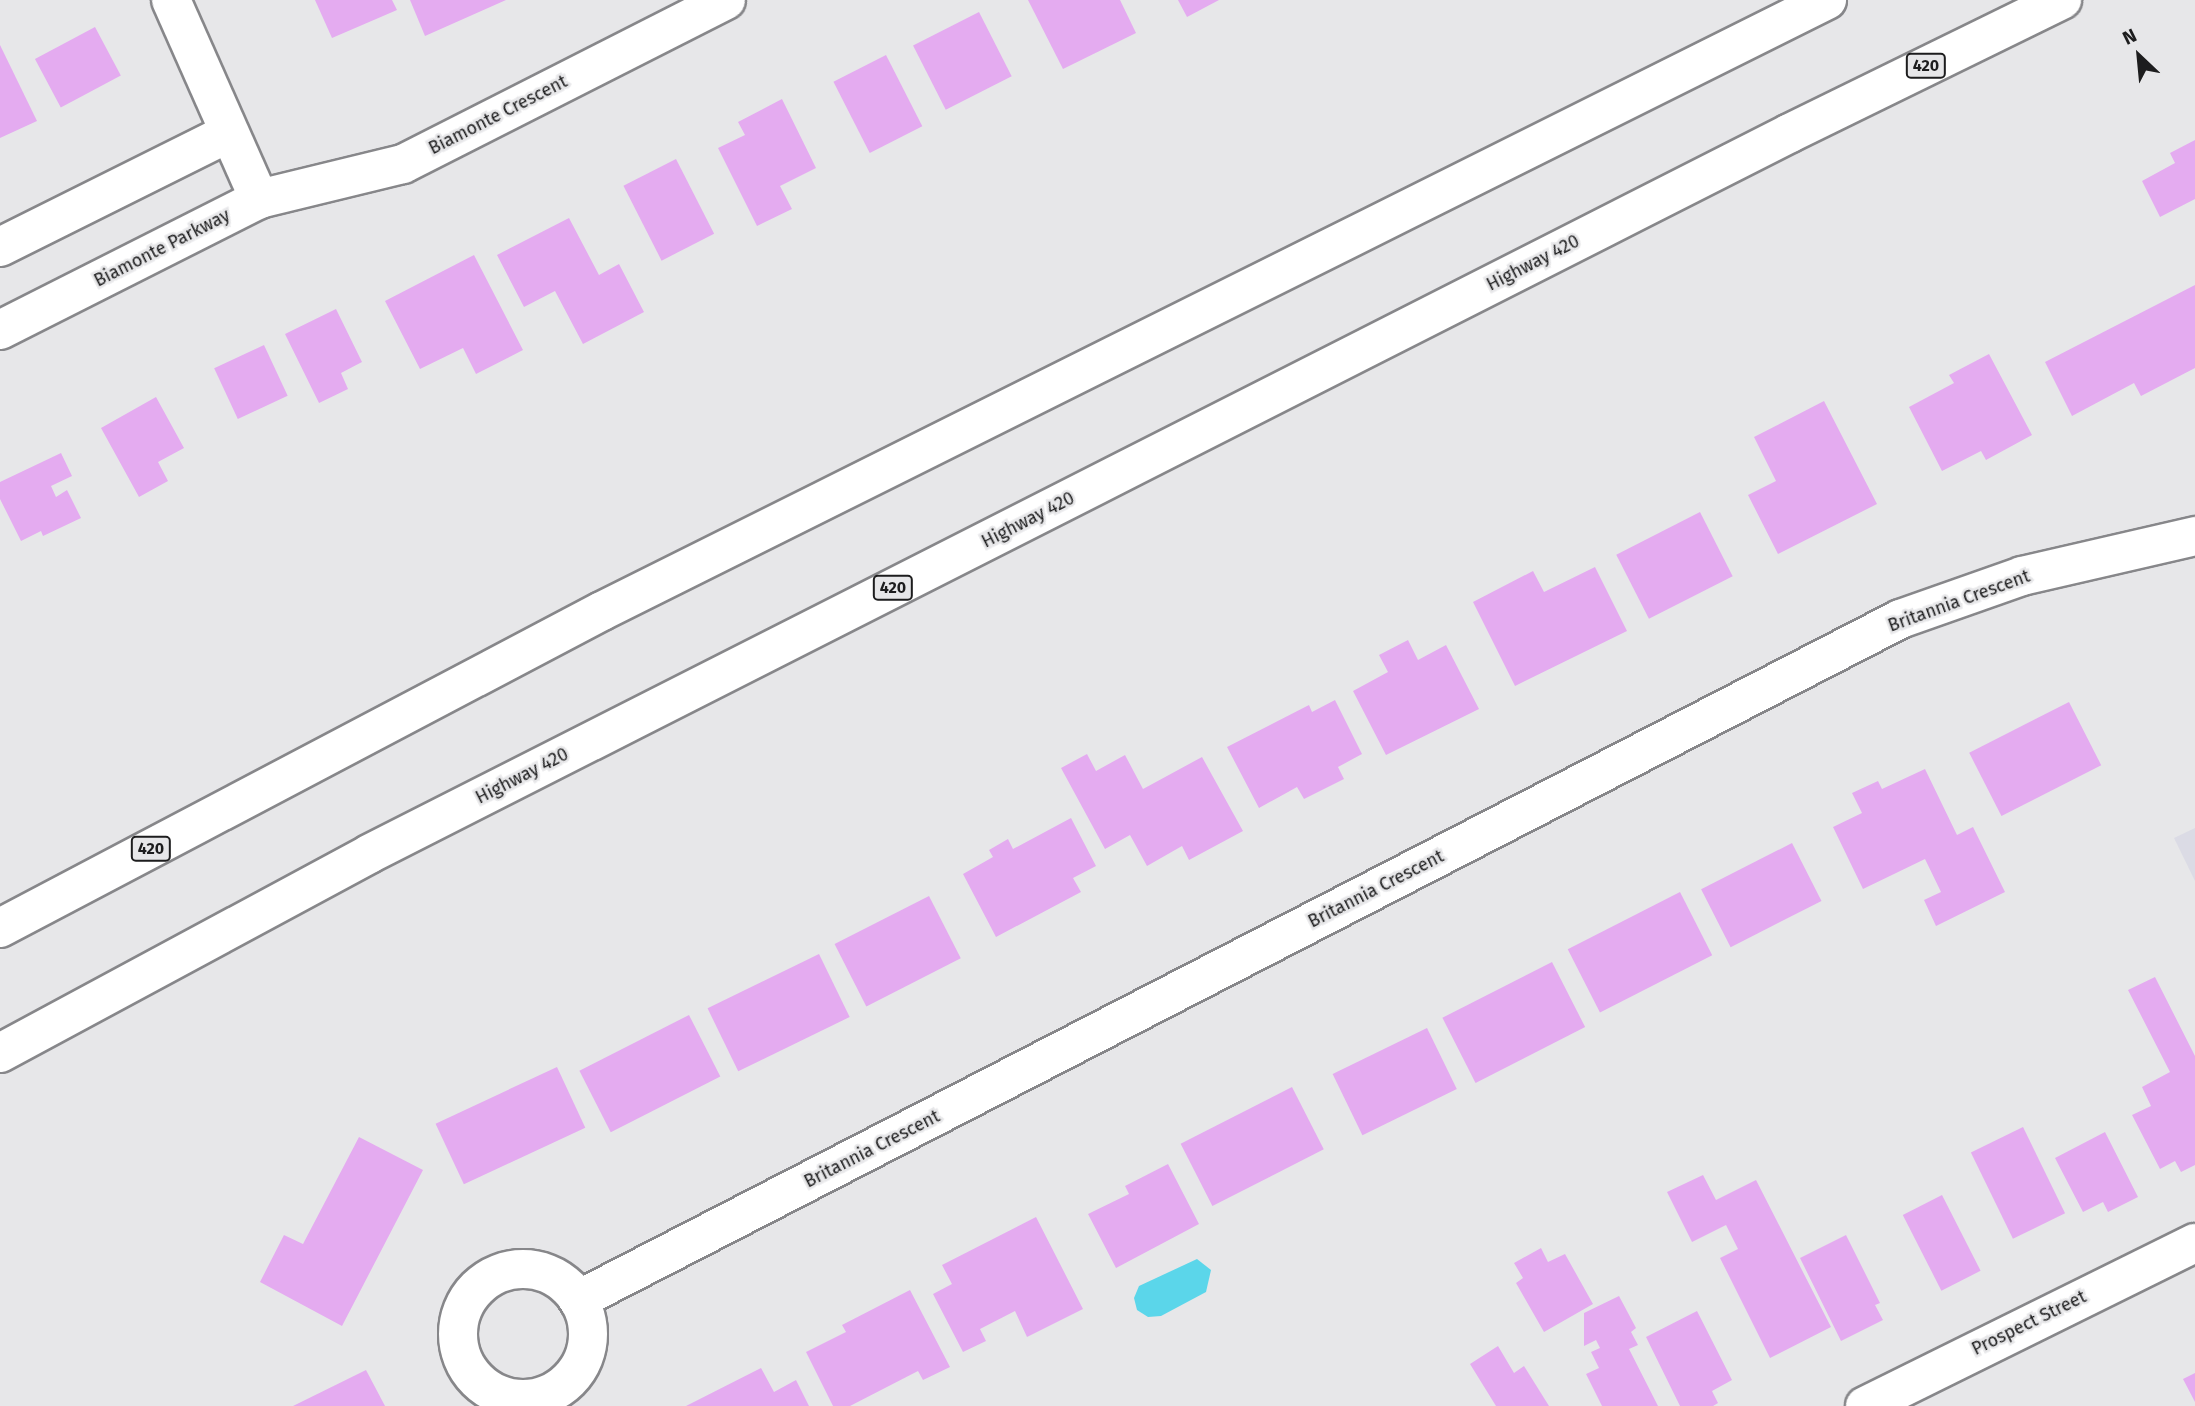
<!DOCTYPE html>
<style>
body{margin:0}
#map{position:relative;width:2195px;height:1406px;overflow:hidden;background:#e7e7e9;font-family:"Fira Sans",sans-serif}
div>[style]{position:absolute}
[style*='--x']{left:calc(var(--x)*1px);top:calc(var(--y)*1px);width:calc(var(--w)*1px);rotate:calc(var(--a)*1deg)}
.built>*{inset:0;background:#dbdbe5}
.water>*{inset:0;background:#5bd6ea}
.building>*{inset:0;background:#e4abf0;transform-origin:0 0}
.roads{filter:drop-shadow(2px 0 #87878a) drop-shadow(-2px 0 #87878a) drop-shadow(0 2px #87878a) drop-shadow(0 -2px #87878a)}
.minor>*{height:38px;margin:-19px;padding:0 19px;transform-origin:19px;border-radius:19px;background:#fff}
.minor>.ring{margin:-19px;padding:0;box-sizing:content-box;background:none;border:38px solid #fff;border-radius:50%}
.motorway>*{height:38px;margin:-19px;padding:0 19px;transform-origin:19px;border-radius:19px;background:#fff}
span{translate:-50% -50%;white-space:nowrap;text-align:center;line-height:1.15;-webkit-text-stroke:5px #e7e7e9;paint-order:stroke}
.shield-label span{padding:2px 5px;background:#e7e7e9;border:2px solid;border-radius:5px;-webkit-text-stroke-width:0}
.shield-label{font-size:16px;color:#1d1d1e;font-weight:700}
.street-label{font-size:18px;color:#1d1d1e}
.north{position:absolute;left:2104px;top:21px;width:70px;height:70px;-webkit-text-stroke:5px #e7e7e9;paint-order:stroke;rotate:334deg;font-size:19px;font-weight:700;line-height:28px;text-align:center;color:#1d1d1e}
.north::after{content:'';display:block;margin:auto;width:24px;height:32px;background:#1d1d1e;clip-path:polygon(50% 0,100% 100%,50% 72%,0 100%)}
</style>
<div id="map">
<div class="built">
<i style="clip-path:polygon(2195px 828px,2195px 881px,2174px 838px)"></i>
</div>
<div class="water">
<i style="clip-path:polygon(1197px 1259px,1211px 1270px,1206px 1292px,1161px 1316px,1148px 1317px,1137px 1310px,1134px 1298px,1139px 1286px)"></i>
</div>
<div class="building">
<i style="clip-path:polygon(315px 0,392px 0,397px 10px,332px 38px)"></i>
<i style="clip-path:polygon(410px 0,506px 0,425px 36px)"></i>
<i style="clip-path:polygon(1028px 0,1120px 0,1136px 33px,1063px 69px)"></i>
<i style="clip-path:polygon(1178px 0,1219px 0,1187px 17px)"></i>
<i style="left:979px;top:12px;width:72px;height:74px;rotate:63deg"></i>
<i style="left:95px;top:27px;width:55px;height:68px;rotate:62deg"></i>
<i style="clip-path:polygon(0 45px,37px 121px,0 138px)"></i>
<i style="left:886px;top:55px;width:80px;height:59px;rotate:63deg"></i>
<i style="clip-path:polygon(782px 99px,816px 168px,780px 186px,792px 209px,757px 226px,718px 148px,745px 135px,738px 122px)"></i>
<i style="clip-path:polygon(2195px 140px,2195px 199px,2160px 217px,2142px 181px,2175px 163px,2170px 153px)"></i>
<i style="left:676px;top:159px;width:84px;height:59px;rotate:63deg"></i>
<i style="clip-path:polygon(569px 218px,599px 275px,619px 264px,644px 312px,583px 344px,555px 291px,524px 307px,497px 255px)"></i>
<i style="clip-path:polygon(474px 255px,523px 350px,476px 374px,463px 348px,420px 369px,385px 301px)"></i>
<i style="clip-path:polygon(2195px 285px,2195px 368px,2141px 396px,2134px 383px,2072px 416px,2045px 362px)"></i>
<i style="clip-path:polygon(336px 309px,362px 362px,341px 373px,348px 389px,319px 403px,285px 334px)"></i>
<i style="left:264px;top:345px;width:56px;height:55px;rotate:65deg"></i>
<i style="clip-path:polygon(1989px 354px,2032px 435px,1986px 460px,1981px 451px,1942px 471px,1909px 407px,1954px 383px,1949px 375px)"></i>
<i style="clip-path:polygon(156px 397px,184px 448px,158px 462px,168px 481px,139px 497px,101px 428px)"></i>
<i style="clip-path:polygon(1824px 401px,1877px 504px,1778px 554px,1748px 495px,1776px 481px,1754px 437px)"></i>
<i style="clip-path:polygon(61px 453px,72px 476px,51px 486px,56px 497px,67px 490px,81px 518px,43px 536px,41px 531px,21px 541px,0 499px,0 482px)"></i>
<i style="left:1700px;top:512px;width:72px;height:94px;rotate:63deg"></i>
<i style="clip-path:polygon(1595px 567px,1627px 631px,1515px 686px,1473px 602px,1533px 571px,1544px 592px)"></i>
<i style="clip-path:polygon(1408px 640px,1418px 660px,1446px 645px,1479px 709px,1386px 755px,1353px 691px,1388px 672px,1379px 655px)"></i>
<i style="clip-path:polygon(1335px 700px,1362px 754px,1338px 767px,1344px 779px,1304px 799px,1297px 787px,1259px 808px,1227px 747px,1309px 705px,1312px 712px)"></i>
<i style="left:2069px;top:702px;width:71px;height:112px;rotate:63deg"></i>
<i style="clip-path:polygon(1087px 754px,1096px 771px,1125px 755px,1143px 789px,1202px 757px,1243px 831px,1189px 860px,1182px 846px,1147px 866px,1130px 835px,1105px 849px,1061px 768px)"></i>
<i style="clip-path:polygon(1925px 769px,1957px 835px,1973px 827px,2005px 892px,1936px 926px,1924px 900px,1941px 892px,1925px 859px,1863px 889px,1833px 827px,1862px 813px,1852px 793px,1878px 781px,1882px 789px)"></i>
<i style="clip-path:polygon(1071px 818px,1096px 866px,1073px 878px,1081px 892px,996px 937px,963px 874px,993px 857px,989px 850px,1008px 839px,1013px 849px)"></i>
<i style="left:1792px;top:843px;width:65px;height:102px;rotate:63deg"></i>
<i style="left:1680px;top:892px;width:71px;height:126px;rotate:63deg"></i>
<i style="left:929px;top:896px;width:70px;height:106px;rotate:63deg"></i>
<i style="left:819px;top:954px;width:70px;height:124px;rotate:64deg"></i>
<i style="left:1552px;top:962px;width:73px;height:123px;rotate:63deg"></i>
<i style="clip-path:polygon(2155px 977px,2195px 1056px,2195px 1165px,2181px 1172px,2175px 1161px,2160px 1169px,2132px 1115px,2151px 1106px,2142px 1087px,2170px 1072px,2128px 990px)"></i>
<i style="left:689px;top:1015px;width:69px;height:123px;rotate:63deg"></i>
<i style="left:1427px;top:1028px;width:68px;height:105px;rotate:64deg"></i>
<i style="left:557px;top:1067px;width:67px;height:134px;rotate:65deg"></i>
<i style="left:1292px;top:1087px;width:70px;height:125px;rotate:63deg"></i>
<i style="left:2023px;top:1127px;width:96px;height:58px;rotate:64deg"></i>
<i style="clip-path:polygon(2105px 1132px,2138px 1197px,2108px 1212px,2103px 1202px,2083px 1212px,2055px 1158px)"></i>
<i style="clip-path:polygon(359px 1137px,423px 1170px,342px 1326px,260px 1282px,284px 1235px,303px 1244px)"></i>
<i style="clip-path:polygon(1168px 1164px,1199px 1224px,1116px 1268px,1088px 1214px,1129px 1194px,1125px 1186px)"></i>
<i style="clip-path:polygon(1703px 1175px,1716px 1200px,1756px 1180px,1831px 1327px,1770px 1358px,1720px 1258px,1738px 1249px,1726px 1225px,1692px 1242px,1667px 1192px)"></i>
<i style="left:1942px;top:1195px;width:85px;height:44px;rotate:63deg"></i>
<i style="clip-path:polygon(1036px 1217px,1083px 1309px,1027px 1337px,1015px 1311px,980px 1329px,986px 1341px,963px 1352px,933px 1294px,952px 1284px,942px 1265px)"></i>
<i style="clip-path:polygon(1846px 1235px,1880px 1303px,1875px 1305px,1883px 1320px,1841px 1341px,1800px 1258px)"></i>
<i style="clip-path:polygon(1541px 1248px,1548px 1262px,1565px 1254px,1593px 1304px,1544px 1332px,1516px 1283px,1523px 1278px,1514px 1263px)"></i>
<i style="clip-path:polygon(910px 1290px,950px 1367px,923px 1380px,918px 1371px,850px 1406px,833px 1406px,806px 1352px,846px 1332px,842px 1325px)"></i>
<i style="clip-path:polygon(1619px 1296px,1636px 1328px,1631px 1332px,1638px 1345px,1629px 1349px,1658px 1406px,1602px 1406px,1586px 1374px,1599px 1368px,1591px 1352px,1600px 1348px,1596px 1340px,1584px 1346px,1584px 1313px)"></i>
<i style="clip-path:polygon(1697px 1311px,1732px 1380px,1712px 1391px,1718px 1403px,1713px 1406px,1680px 1406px,1646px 1337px)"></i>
<i style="clip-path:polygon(1498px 1346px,1514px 1373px,1524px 1366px,1549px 1406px,1496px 1406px,1470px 1364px)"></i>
<i style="clip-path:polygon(761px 1368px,774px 1392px,796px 1380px,809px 1406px,686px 1406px)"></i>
<i style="clip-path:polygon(366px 1370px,385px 1406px,293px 1406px)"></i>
<i style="clip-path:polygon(2195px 1373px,2195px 1402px,2183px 1379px)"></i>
</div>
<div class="roads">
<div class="minor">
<i style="--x:171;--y:0;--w:218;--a:66.1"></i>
<i style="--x:0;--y:247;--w:256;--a:-26.5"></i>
<i style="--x:0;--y:330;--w:290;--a:-26.8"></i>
<i style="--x:259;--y:199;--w:148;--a:-13.7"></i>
<i style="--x:403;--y:164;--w:362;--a:-26.9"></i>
<i class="ring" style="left:458px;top:1269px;width:92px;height:92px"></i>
<i style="--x:578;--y:1300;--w:1487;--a:-27.25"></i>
<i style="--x:1900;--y:619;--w:129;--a:-19.4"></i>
<i style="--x:2022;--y:576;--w:178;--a:-13"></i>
<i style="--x:1865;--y:1406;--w:368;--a:-26.3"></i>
</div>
<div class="motorway">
<i style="--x:0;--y:928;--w:680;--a:-27.77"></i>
<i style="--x:602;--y:611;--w:1369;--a:-26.51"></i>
<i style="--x:0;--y:1053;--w:419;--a:-28.3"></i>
<i style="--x:369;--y:854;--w:1593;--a:-26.9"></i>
<i style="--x:1790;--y:133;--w:303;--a:-26.1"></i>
</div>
</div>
<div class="shield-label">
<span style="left:1926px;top:66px">420</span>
<span style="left:893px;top:588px">420</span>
<span style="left:151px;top:849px">420</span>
</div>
<div class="street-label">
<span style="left:498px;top:115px;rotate:-27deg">Biamonte Crescent</span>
<span style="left:162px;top:248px;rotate:-27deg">Biamonte Parkway</span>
<span style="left:1533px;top:263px;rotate:-27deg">Highway 420</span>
<span style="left:1028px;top:520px;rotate:-27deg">Highway 420</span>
<span style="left:1959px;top:601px;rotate:-20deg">Britannia Crescent</span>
<span style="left:522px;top:776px;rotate:-27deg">Highway 420</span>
<span style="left:1376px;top:889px;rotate:-27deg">Britannia Crescent</span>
<span style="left:872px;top:1149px;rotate:-27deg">Britannia Crescent</span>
<span style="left:2029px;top:1323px;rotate:-26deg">Prospect Street</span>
</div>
<div class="north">N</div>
</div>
